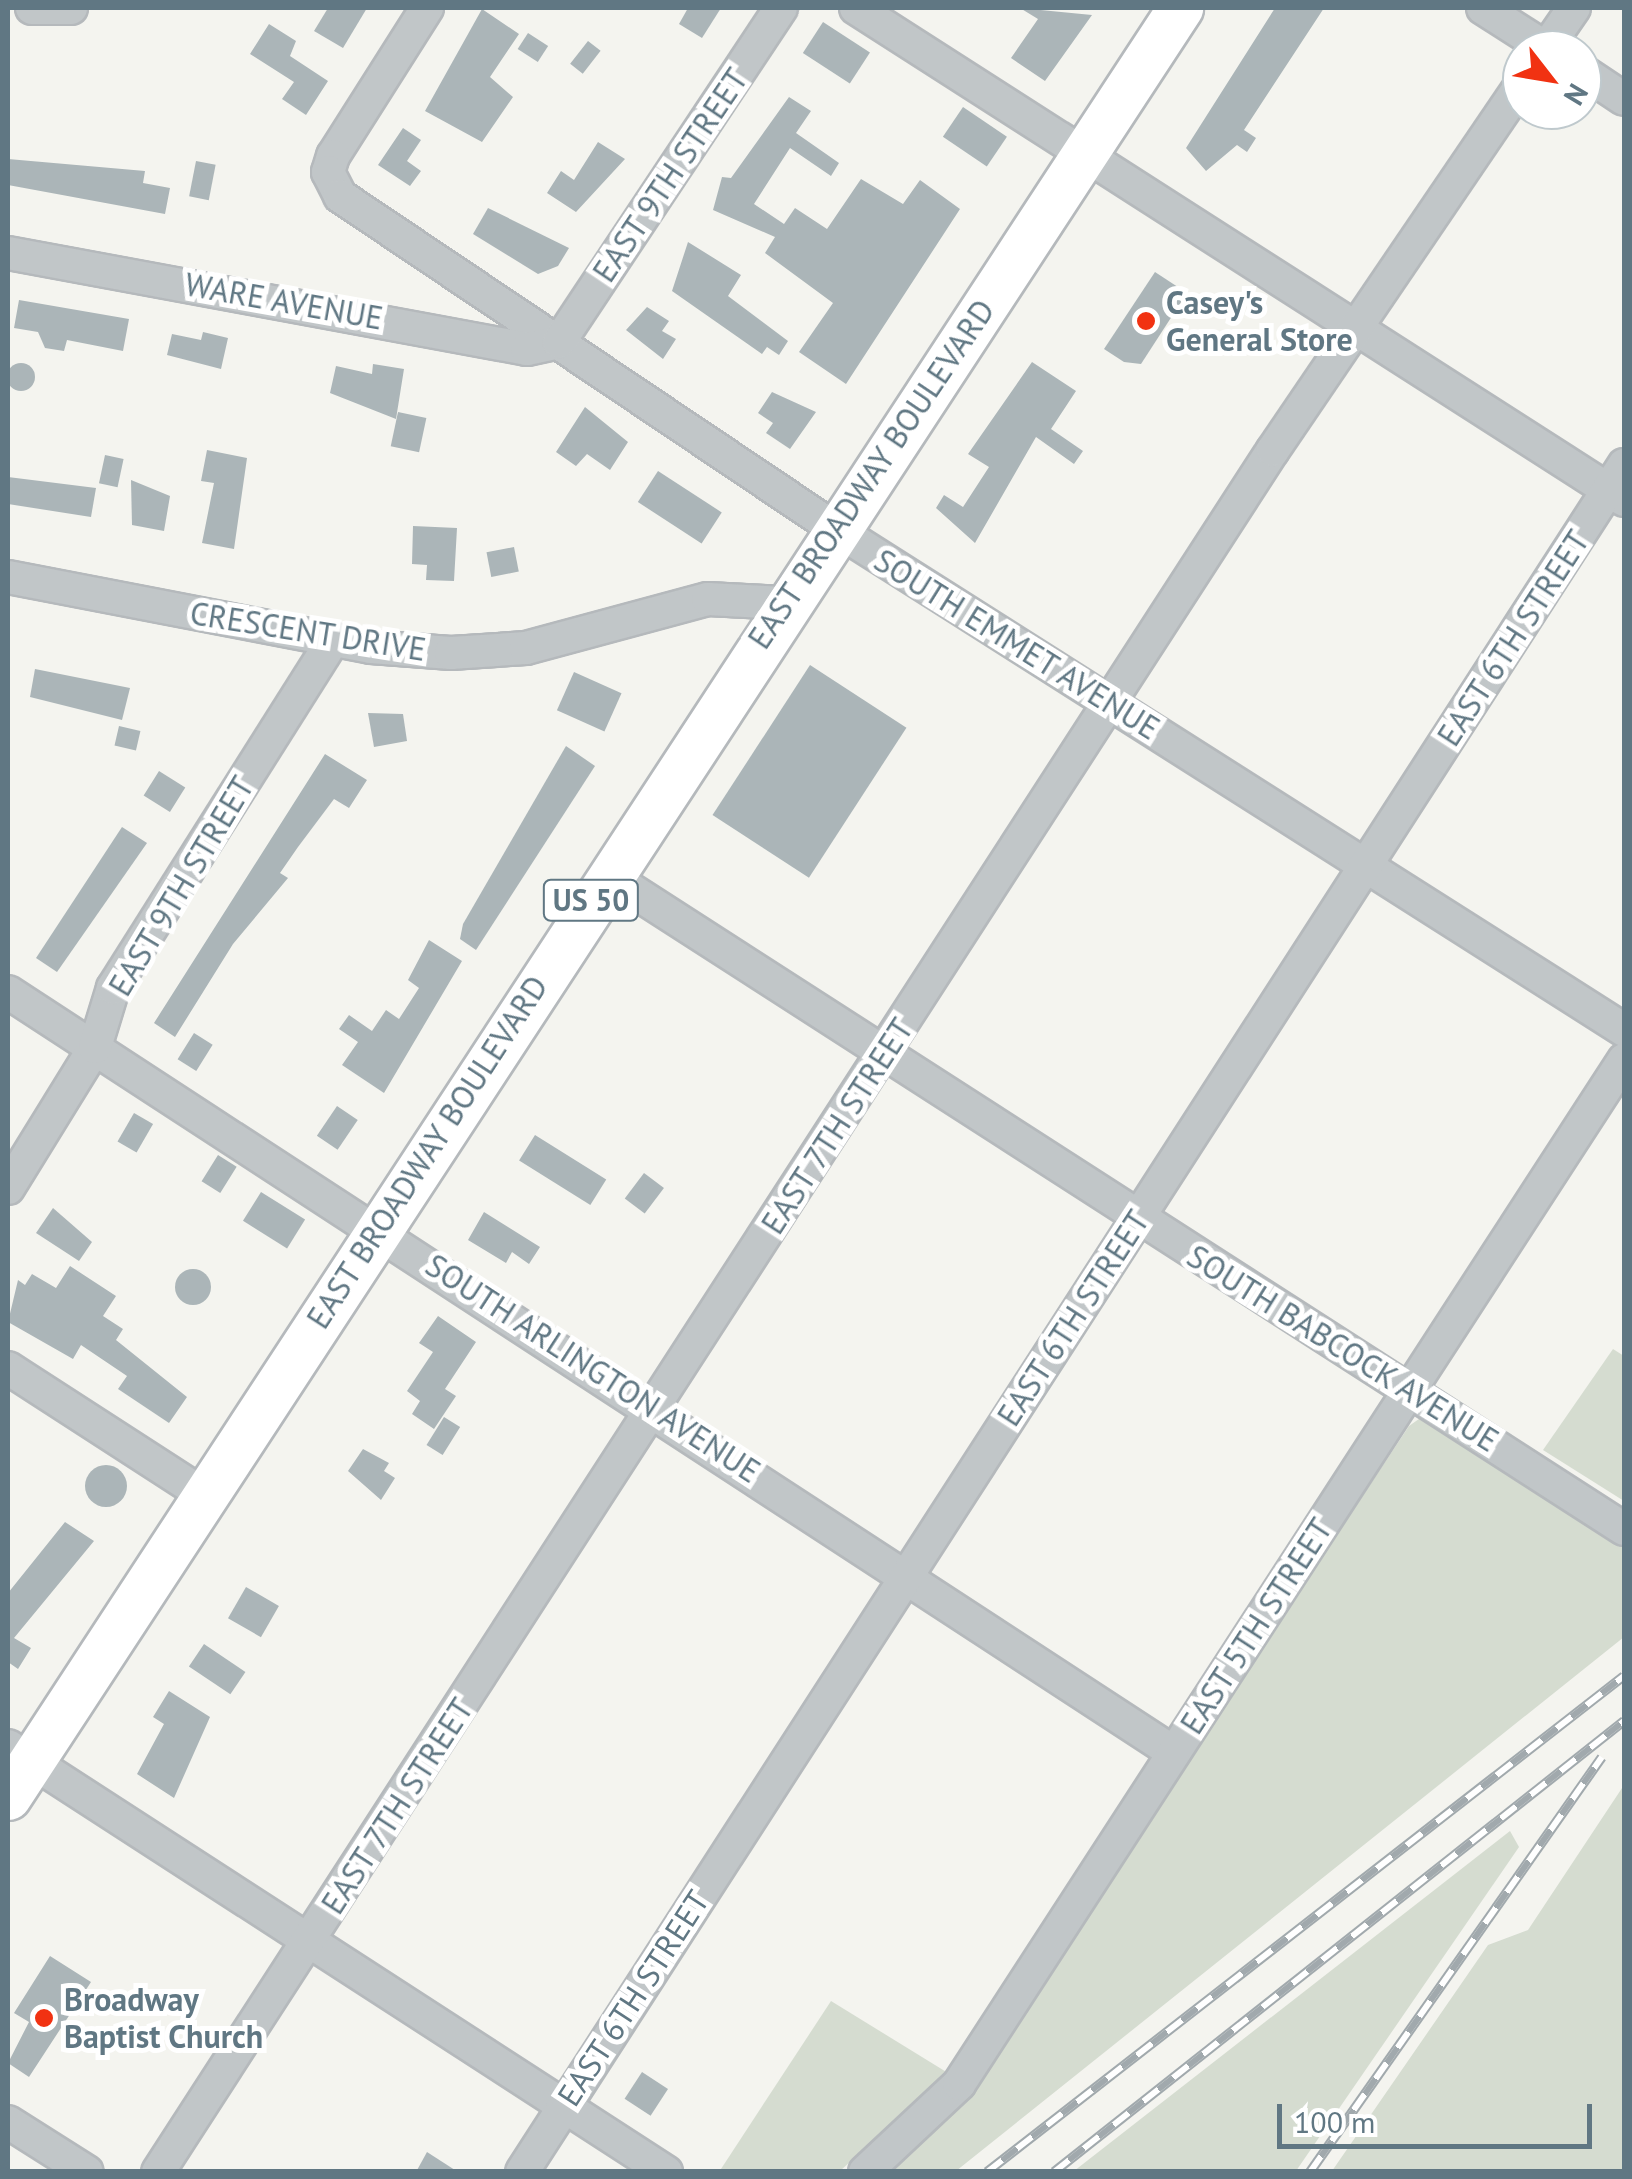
<!DOCTYPE html>
<style>
body{margin:0}
#map{position:relative;width:1632px;height:2179px;overflow:hidden;background:#f4f4ef;font-family:"PT Sans",sans-serif}
div>[style]{position:absolute}
[style*='--x']{left:calc(var(--x)*1px);top:calc(var(--y)*1px);width:calc(var(--w)*1px);rotate:calc(var(--a)*1deg)}
.green>*{inset:0;background:#d5dcd0}
.building>*{inset:0;background:#abb5b8;transform-origin:0 0}
.round{border-radius:50%}
.roads{filter:drop-shadow(2px 0 #b5b9bc) drop-shadow(-2px 0 #b5b9bc) drop-shadow(0 2px #b5b9bc) drop-shadow(0 -2px #b5b9bc)}
.minor>*{height:32px;margin:-16px;padding:0 16px;transform-origin:16px;border-radius:16px;background:#c1c6c8}
.highway>*{height:45px;margin:-22.5px;padding:0 22.5px;transform-origin:22.5px;border-radius:22.5px;background:#fff}
.rail>*{height:10px;margin-top:-5px;transform-origin:0;background:repeating-linear-gradient(90deg,#fff 0 19px,#a1a9ad 0 38px);box-sizing:border-box;border-block:2px solid #a1a9ad}
.dots>*{width:28px;height:28px;translate:-50% -50%;box-sizing:border-box;border:5px solid #fff;border-radius:50%}
span{translate:-50% -50%;white-space:nowrap;text-align:center;line-height:1.15;-webkit-text-stroke:10px #fff;paint-order:stroke}
.shield-label span{padding:2px 8px;background:#fff;border:2px solid;border-radius:8px;-webkit-text-stroke-width:0}
.shield-label{font-size:30px;color:#607783;font-weight:700}
.street-label{font-size:32px;color:#607783}
.poi-label{font-size:32px;color:#607783;font-weight:700}
.left{translate:0 -50%;text-align:left}
.frame{position:absolute;inset:0;border:10px solid #607783;pointer-events:none}
.north{position:absolute;left:1502px;top:30px;width:100px;height:100px;box-sizing:border-box;background:#fff;border:2px solid #bfc9cd;border-radius:50%;rotate:121deg;font-size:28px;font-weight:700;line-height:40px;text-align:center;color:#607783}
.north::after{content:'';display:block;margin:auto;width:35px;height:45px;background:#f13212;clip-path:polygon(50% 0,100% 100%,50% 72%,0 100%)}
.scale{position:absolute;left:1277px;top:2104px;width:315px;height:45px;box-sizing:border-box;border:5px solid #607783;border-top:0;padding-left:12px;font-size:30px;line-height:35px;white-space:nowrap;color:#607783;-webkit-text-stroke:8px #fff;paint-order:stroke}
</style>
<div id="map">
<div class="green">
<i style="clip-path:polygon(1613px 1349px,1624px 1356px,1624px 1501px,1543px 1450px)"></i>
<i style="clip-path:polygon(1426px 1414px,1624px 1533px,1624px 1637px,956px 2171px,873px 2172px,972px 2085px,1409px 1426px)"></i>
<i style="clip-path:polygon(1624px 1785px,1624px 2171px,1332px 2171px,1488px 1945px,1528px 1930px)"></i>
<i style="clip-path:polygon(1510px 1831px,1519px 1847px,1296px 2171px,1074px 2171px)"></i>
<i style="clip-path:polygon(831px 2001px,948px 2073px,840px 2171px,719px 2172px)"></i>
</div>
<div class="building">
<i style="clip-path:polygon(328px 8px,367px 8px,343px 48px,314px 31px)"></i>
<i style="clip-path:polygon(688px 8px,721px 8px,702px 38px,679px 24px)"></i>
<i style="clip-path:polygon(1020px 8px,1092px 15px,1045px 81px,1011px 58px,1038px 19px)"></i>
<i style="clip-path:polygon(1275px 8px,1324px 8px,1244px 130px,1256px 138px,1247px 152px,1237px 145px,1206px 171px,1186px 148px)"></i>
<i style="clip-path:polygon(482px 9px,519px 34px,490px 77px,513px 97px,482px 142px,425px 111px)"></i>
<i style="left:823px;top:22px;width:56px;height:37px;rotate:33deg"></i>
<i style="clip-path:polygon(269px 24px,296px 41px,290px 56px,328px 81px,306px 115px,282px 99px,294px 82px,250px 54px)"></i>
<i style="left:528px;top:33px;width:24px;height:19px;rotate:33deg"></i>
<i style="left:588px;top:41px;width:16px;height:29px;rotate:38deg"></i>
<i style="clip-path:polygon(789px 97px,811px 111px,796px 133px,839px 163px,831px 176px,790px 148px,754px 204px,784px 224px,795px 208px,827px 229px,861px 179px,903px 204px,920px 180px,960px 209px,846px 384px,799px 352px,833px 303px,765px 253px,775px 237px,713px 210px,722px 177px,731px 178px)"></i>
<i style="left:963px;top:107px;width:53px;height:36px;rotate:34deg"></i>
<i style="clip-path:polygon(403px 128px,421px 140px,407px 161px,421px 171px,410px 186px,378px 165px)"></i>
<i style="clip-path:polygon(598px 142px,625px 159px,576px 212px,547px 193px,561px 171px,574px 180px)"></i>
<i style="clip-path:polygon(8px 159px,145px 171px,143px 183px,170px 188px,165px 214px,8px 185px)"></i>
<i style="left:196px;top:161px;width:20px;height:36px;rotate:11deg"></i>
<i style="clip-path:polygon(488px 208px,569px 248px,558px 266px,538px 274px,473px 234px)"></i>
<i style="clip-path:polygon(688px 242px,741px 275px,728px 296px,788px 341px,779px 355px,767px 347px,762px 354px,672px 291px)"></i>
<i style="clip-path:polygon(1155px 272px,1187px 293px,1141px 364px,1124px 362px,1104px 349px)"></i>
<i style="clip-path:polygon(19px 300px,129px 319px,123px 351px,67px 340px,64px 351px,45px 348px,38px 332px,14px 328px)"></i>
<i style="clip-path:polygon(647px 307px,669px 321px,662px 331px,676px 339px,663px 359px,626px 330px)"></i>
<i style="clip-path:polygon(203px 332px,228px 338px,221px 369px,167px 355px,172px 334px,201px 340px)"></i>
<i style="clip-path:polygon(1032px 362px,1076px 391px,1051px 429px,1083px 451px,1074px 464px,1036px 437px,975px 543px,936px 508px,944px 495px,963px 507px,989px 467px,968px 454px)"></i>
<i class="round" style="left:7px;top:363px;width:28px;height:28px"></i>
<i style="clip-path:polygon(373px 364px,404px 369px,396px 419px,330px 393px,336px 366px,372px 374px)"></i>
<i style="clip-path:polygon(772px 392px,816px 412px,790px 449px,766px 433px,773px 423px,758px 413px)"></i>
<i style="clip-path:polygon(585px 407px,628px 442px,610px 470px,587px 454px,576px 466px,556px 452px)"></i>
<i style="left:398px;top:412px;width:29px;height:35px;rotate:12deg"></i>
<i style="clip-path:polygon(207px 450px,247px 458px,234px 549px,202px 543px,214px 483px,201px 481px)"></i>
<i style="left:105px;top:455px;width:19px;height:29px;rotate:12deg"></i>
<i style="left:658px;top:471px;width:76px;height:37px;rotate:33deg"></i>
<i style="clip-path:polygon(8px 477px,96px 488px,91px 517px,8px 504px)"></i>
<i style="clip-path:polygon(131px 480px,170px 496px,164px 531px,132px 525px)"></i>
<i style="clip-path:polygon(413px 526px,457px 528px,454px 581px,426px 580px,427px 565px,412px 564px)"></i>
<i style="left:514px;top:547px;width:25px;height:28px;rotate:79deg"></i>
<i style="left:810px;top:665px;width:115px;height:179px;rotate:33deg"></i>
<i style="clip-path:polygon(35px 669px,130px 688px,122px 720px,30px 697px)"></i>
<i style="left:574px;top:672px;width:52px;height:42px;rotate:24deg"></i>
<i style="clip-path:polygon(368px 713px,403px 714px,407px 741px,374px 747px)"></i>
<i style="left:119px;top:726px;width:22px;height:20px;rotate:13deg"></i>
<i style="clip-path:polygon(566px 746px,595px 766px,476px 950px,460px 939px,463px 924px)"></i>
<i style="clip-path:polygon(325px 754px,367px 780px,349px 808px,334px 799px,298px 847px,280px 873px,288px 878px,233px 944px,175px 1037px,154px 1023px)"></i>
<i style="left:159px;top:771px;width:31px;height:29px;rotate:32deg"></i>
<i style="clip-path:polygon(122px 827px,147px 843px,57px 972px,36px 958px)"></i>
<i style="clip-path:polygon(429px 940px,462px 961px,384px 1093px,342px 1065px,358px 1042px,339px 1029px,349px 1015px,372px 1031px,386px 1010px,399px 1019px,419px 988px,408px 980px)"></i>
<i style="left:194px;top:1033px;width:22px;height:31px;rotate:32deg"></i>
<i style="left:337px;top:1106px;width:25px;height:36px;rotate:34deg"></i>
<i style="left:134px;top:1113px;width:22px;height:33px;rotate:30deg"></i>
<i style="left:535px;top:1135px;width:84px;height:30px;rotate:32deg"></i>
<i style="left:218px;top:1155px;width:22px;height:31px;rotate:32deg"></i>
<i style="left:644px;top:1173px;width:25px;height:32px;rotate:37deg"></i>
<i style="left:261px;top:1192px;width:52px;height:34px;rotate:32deg"></i>
<i style="clip-path:polygon(53px 1208px,92px 1242px,79px 1261px,36px 1233px)"></i>
<i style="clip-path:polygon(484px 1212px,540px 1247px,529px 1264px,512px 1252px,506px 1263px,468px 1240px)"></i>
<i style="clip-path:polygon(70px 1266px,116px 1296px,103px 1316px,123px 1329px,116px 1340px,187px 1397px,169px 1423px,118px 1389px,127px 1376px,81px 1345px,73px 1359px,8px 1322px,18px 1280px,25px 1285px,32px 1274px,56px 1288px)"></i>
<i class="round" style="left:175px;top:1269px;width:36px;height:36px"></i>
<i style="clip-path:polygon(438px 1316px,476px 1342px,445px 1389px,456px 1396px,434px 1429px,412px 1414px,420px 1401px,407px 1391px,433px 1352px,419px 1343px)"></i>
<i style="left:444px;top:1417px;width:19px;height:33px;rotate:32deg"></i>
<i style="clip-path:polygon(363px 1449px,389px 1463px,384px 1471px,395px 1478px,381px 1500px,348px 1471px)"></i>
<i class="round" style="left:85px;top:1465px;width:42px;height:42px"></i>
<i style="clip-path:polygon(65px 1522px,94px 1541px,14px 1638px,31px 1648px,18px 1669px,8px 1662px,8px 1593px)"></i>
<i style="left:246px;top:1587px;width:38px;height:36px;rotate:30deg"></i>
<i style="left:204px;top:1644px;width:50px;height:27px;rotate:34deg"></i>
<i style="clip-path:polygon(169px 1691px,210px 1717px,174px 1798px,137px 1774px,164px 1724px,153px 1717px)"></i>
<i style="clip-path:polygon(50px 1956px,91px 1982px,29px 2077px,8px 2063px,29px 2022px,14px 2013px)"></i>
<i style="left:642px;top:2072px;width:31px;height:32px;rotate:33deg"></i>
<i style="clip-path:polygon(427px 2152px,458px 2172px,416px 2172px)"></i>
</div>
<div class="roads">
<div class="minor">
<i style="--x:32;--y:8;--w:39;--a:0"></i>
<i style="--x:427;--y:8;--w:175;--a:122.4"></i>
<i style="--x:333;--y:156;--w:17;--a:107"></i>
<i style="--x:328;--y:172;--w:27;--a:63"></i>
<i style="--x:340;--y:196;--w:595;--a:33.9"></i>
<i style="--x:834;--y:528;--w:936;--a:32.43"></i>
<i style="--x:856;--y:8;--w:912;--a:32.64"></i>
<i style="--x:1483;--y:8;--w:78;--a:32.5"></i>
<i style="--x:1545;--y:50;--w:51;--a:-55.4"></i>
<i style="--x:1582;--y:71;--w:50;--a:33.7"></i>
<i style="--x:8;--y:253;--w:528;--a:10.48"></i>
<i style="--x:527;--y:349;--w:33;--a:-12"></i>
<i style="--x:559;--y:342;--w:401;--a:-56.4"></i>
<i style="--x:8;--y:577;--w:370;--a:10.9"></i>
<i style="--x:371;--y:647;--w:80;--a:4.3"></i>
<i style="--x:451;--y:653;--w:75;--a:-3.8"></i>
<i style="--x:526;--y:648;--w:188;--a:-15.1"></i>
<i style="--x:708;--y:599;--w:76;--a:3"></i>
<i style="--x:608;--y:875;--w:1208;--a:32.77"></i>
<i style="--x:8;--y:992;--w:1391;--a:33.12"></i>
<i style="--x:8;--y:1188;--w:166;--a:-58.3"></i>
<i style="--x:95;--y:1047;--w:62;--a:-73"></i>
<i style="--x:113;--y:988;--w:412;--a:-57.7"></i>
<i style="--x:8;--y:1368;--w:232;--a:32.9"></i>
<i style="--x:8;--y:1746;--w:784;--a:32.92"></i>
<i style="--x:8;--y:2122;--w:93;--a:32.3"></i>
<i style="--x:158;--y:2172;--w:2051;--a:-57.08"></i>
<i style="--x:1273;--y:450;--w:443;--a:-55.8"></i>
<i style="--x:522;--y:2172;--w:2032;--a:-57.15"></i>
<i style="--x:865;--y:2172;--w:129;--a:-43.1"></i>
<i style="--x:959;--y:2084;--w:1221;--a:-57"></i>
</div>
<div class="highway">
<i style="--x:8;--y:1797;--w:2139;--a:-56.77"></i>
</div>
</div>
<div class="rail">
<i style="--x:987;--y:2172;--w:807;--a:-37.91"></i>
<i style="--x:1054;--y:2172;--w:727;--a:-38.35"></i>
<i style="--x:1310;--y:2172;--w:507;--a:-54.87"></i>
</div>
<div class="dots">
<i style="left:1146px;top:321px;background:#f13212"></i>
<i style="left:44px;top:2018px;background:#f13212"></i>
</div>
<div class="shield-label">
<span style="left:591px;top:900px">US 50</span>
</div>
<div class="street-label">
<span style="left:670px;top:175px;rotate:-56deg">EAST 9TH STREET</span>
<span style="left:284px;top:301px;rotate:10deg">WARE AVENUE</span>
<span style="left:871px;top:474px;rotate:-56deg">EAST BROADWAY BOULEVARD</span>
<span style="left:308px;top:631px;rotate:9deg">CRESCENT DRIVE</span>
<span style="left:1513px;top:638px;rotate:-57deg">EAST 6TH STREET</span>
<span style="left:1017px;top:644px;rotate:32deg">SOUTH EMMET AVENUE</span>
<span style="left:181px;top:886px;rotate:-59deg">EAST 9TH STREET</span>
<span style="left:837px;top:1126px;rotate:-57deg">EAST 7TH STREET</span>
<span style="left:427px;top:1152px;rotate:-57deg">EAST BROADWAY BOULEVARD</span>
<span style="left:1073px;top:1318px;rotate:-57deg">EAST 6TH STREET</span>
<span style="left:1343px;top:1348px;rotate:32deg">SOUTH BABCOCK AVENUE</span>
<span style="left:593px;top:1368px;rotate:33deg">SOUTH ARLINGTON AVENUE</span>
<span style="left:1256px;top:1626px;rotate:-57deg">EAST 5TH STREET</span>
<span style="left:397px;top:1806px;rotate:-57deg">EAST 7TH STREET</span>
<span style="left:633px;top:1998px;rotate:-57deg">EAST 6TH STREET</span>
</div>
<div class="poi-label">
<span class="left" style="left:1166px;top:321px">Casey's<br>General Store</span>
<span class="left" style="left:64px;top:2018px">Broadway<br>Baptist Church</span>
</div>
<div class="frame"></div>
<div class="north">N</div>
<div class="scale">100 m</div>
</div>
